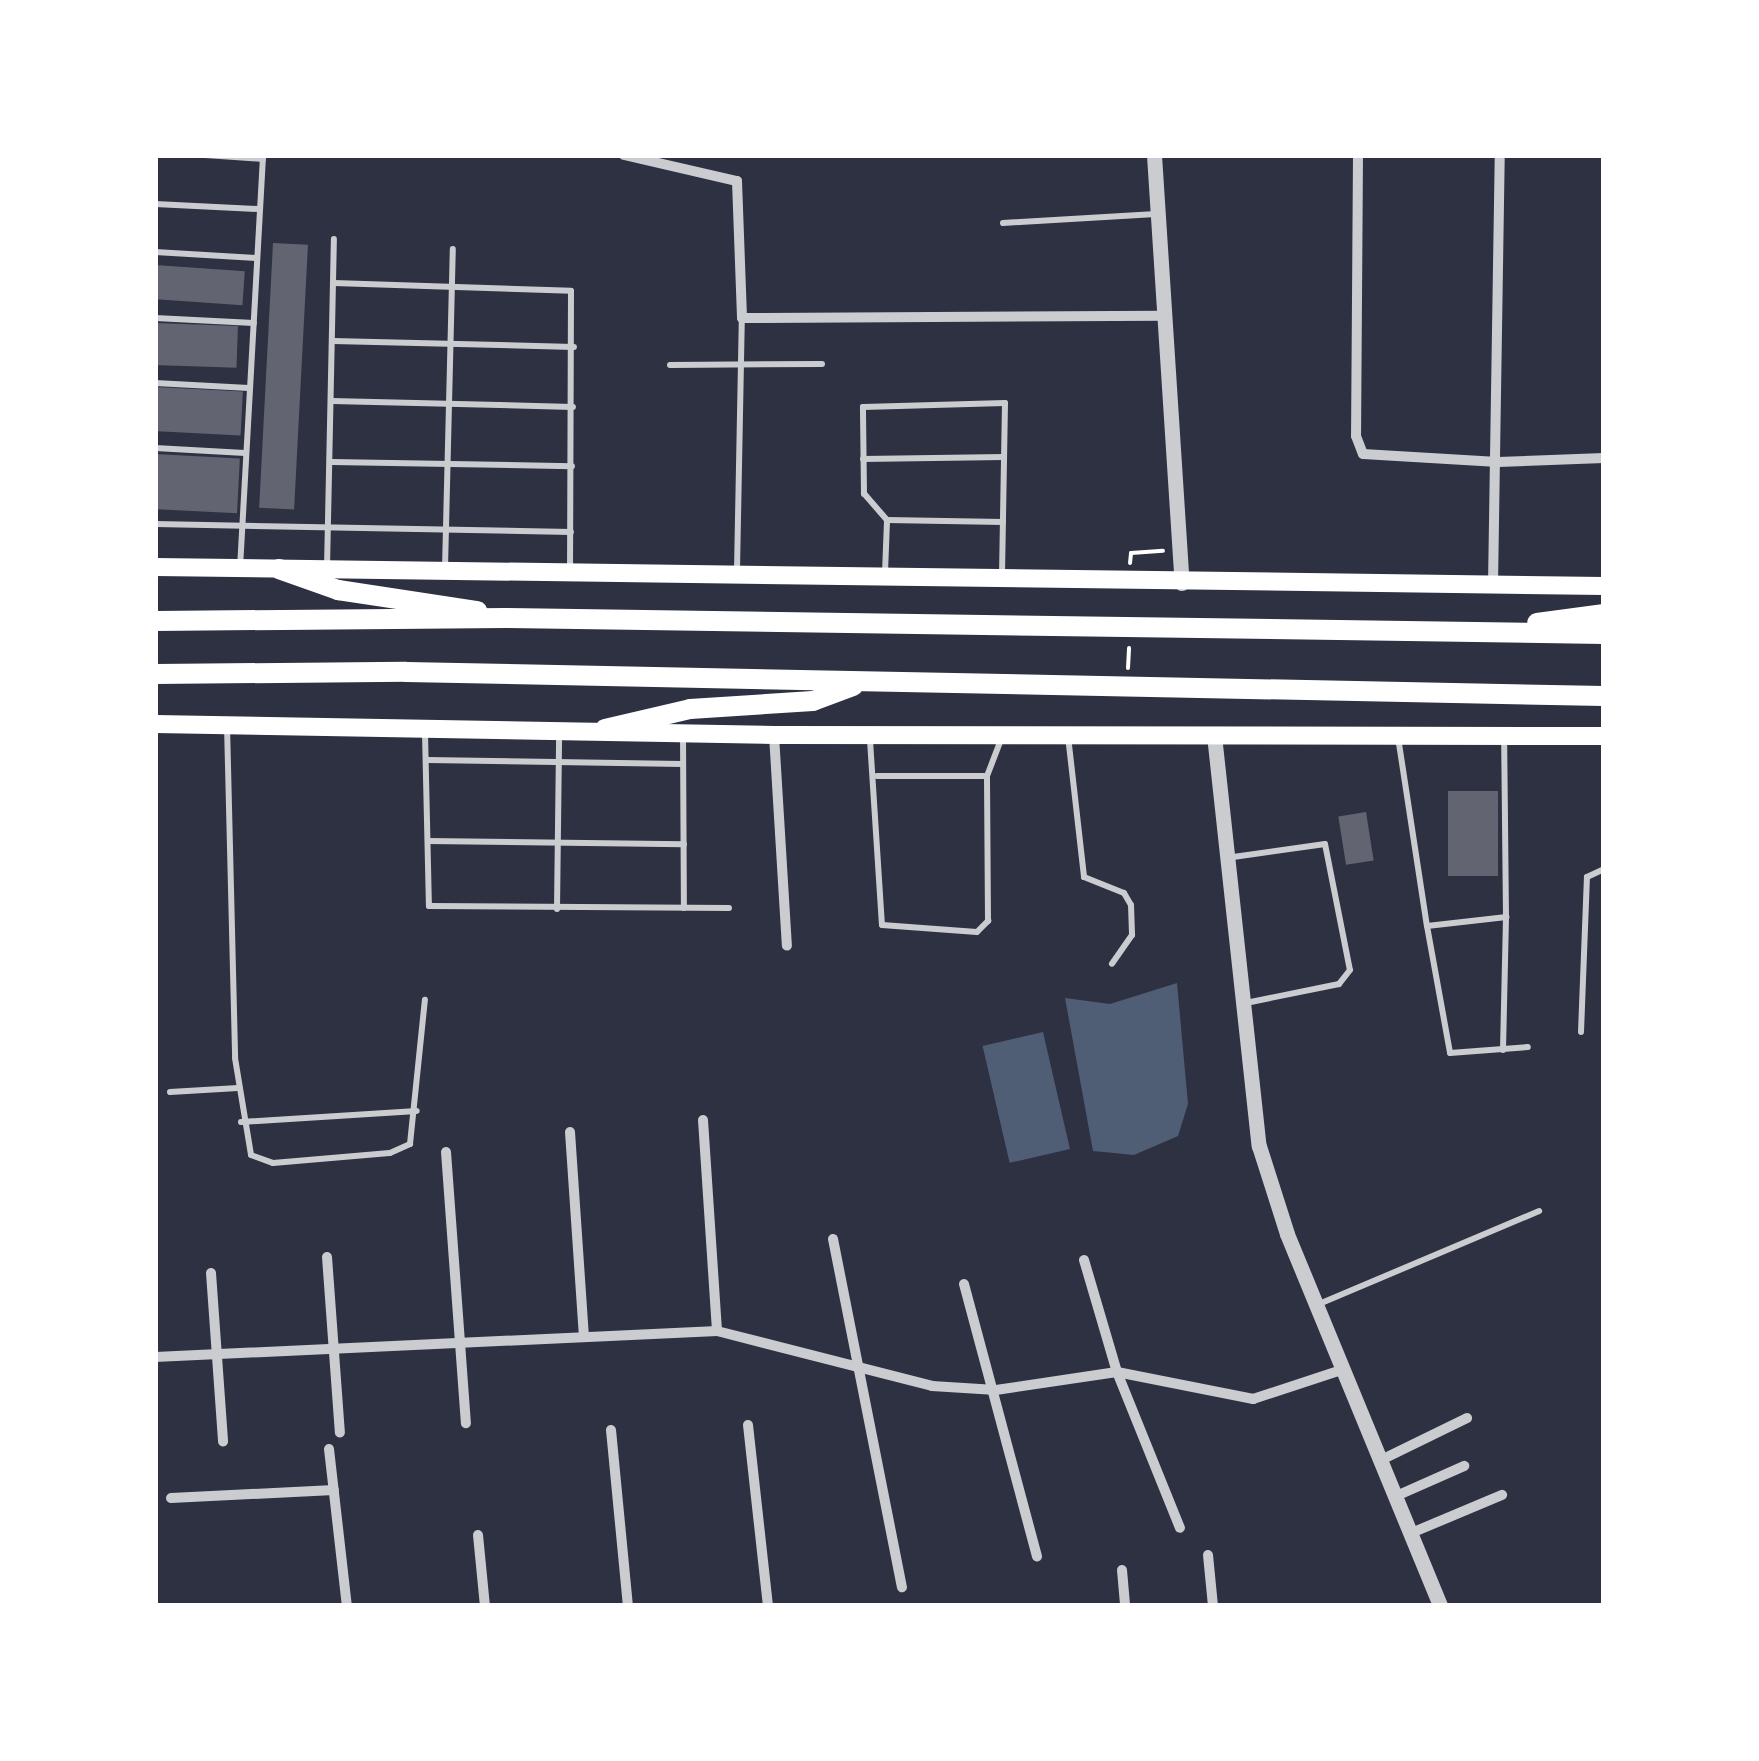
<!DOCTYPE html>
<style>
body{margin:0}
#map{position:relative;width:1759px;height:1761px;overflow:hidden;background:#2d3142;font-family:Quicksand,sans-serif}
div>[style]{position:absolute}
[style*='--x']{left:calc(var(--x)*1px);top:calc(var(--y)*1px);width:calc(var(--w)*1px);rotate:calc(var(--a)*1deg)}
.water>*{inset:0;background:#4f5d75;transform-origin:0 0}
.building>*{inset:0;background:#626471;transform-origin:0 0}
.path>*{height:4px;margin:-2px;padding:0 2px;transform-origin:2px;border-radius:2px;background:#fff}
.service>*{height:6px;margin:-3px;padding:0 3px;transform-origin:3px;border-radius:3px;background:#caccd0}
.minor>*{height:10px;margin:-5px;padding:0 5px;transform-origin:5px;border-radius:5px;background:#caccd0}
.tertiary>*{height:15px;margin:-7.5px;padding:0 7.5px;transform-origin:7.5px;border-radius:7.5px;background:#caccd0}
.secondary>*{height:18px;margin:-9px;padding:0 9px;transform-origin:9px;border-radius:9px;background:#fff}
.trunk>*{height:20px;margin:-10px;padding:0 10px;transform-origin:10px;border-radius:10px;background:#fff}
span{translate:-50% -50%;white-space:nowrap;text-align:center;line-height:1.15;-webkit-text-stroke:10px #fff;paint-order:stroke}
.frame{position:absolute;inset:0;border:158px solid #fff;pointer-events:none}
</style>
<div id="map">
<div class="water">
<i style="clip-path:polygon(1177px 983px,1188px 1104px,1178px 1136px,1134px 1155px,1093px 1151px,1065px 998px,1110px 1004px)"></i>
<i style="left:1043px;top:1032px;width:120px;height:62px;rotate:77deg"></i>
</div>
<div class="building">
<i style="left:273px;top:243px;width:35px;height:265px;rotate:3deg"></i>
<i style="left:155px;top:265px;width:90px;height:34px;rotate:4deg"></i>
<i style="left:155px;top:323px;width:83px;height:42px;rotate:2deg"></i>
<i style="left:155px;top:387px;width:88px;height:44px;rotate:3deg"></i>
<i style="left:155px;top:454px;width:85px;height:55px;rotate:3deg"></i>
<i style="left:1448px;top:791px;width:50px;height:85px"></i>
<i style="left:1366px;top:812px;width:49px;height:28px;rotate:81deg"></i>
</div>
<div class="path">
<i style="--x:1130;--y:563;--w:10;--a:-84"></i>
<i style="--x:1131;--y:553;--w:32;--a:-4"></i>
<i style="--x:1128;--y:668;--w:20;--a:-87"></i>
</div>
<div class="service">
<i style="--x:205;--y:155;--w:58;--a:3.9"></i>
<i style="--x:155;--y:204;--w:104;--a:2.8"></i>
<i style="--x:1003;--y:223;--w:153;--a:-3.4"></i>
<i style="--x:155;--y:252;--w:102;--a:3.4"></i>
<i style="--x:334;--y:283;--w:237;--a:1.9"></i>
<i style="--x:571;--y:291;--w:281;--a:90.2"></i>
<i style="--x:155;--y:318;--w:99;--a:2.9"></i>
<i style="--x:333;--y:341;--w:241;--a:1.4"></i>
<i style="--x:670;--y:365;--w:152;--a:-0.4"></i>
<i style="--x:155;--y:383;--w:94;--a:3"></i>
<i style="--x:332;--y:401;--w:241;--a:1.4"></i>
<i style="--x:155;--y:448;--w:90;--a:3.2"></i>
<i style="--x:863;--y:459;--w:141;--a:-0.8"></i>
<i style="--x:332;--y:462;--w:240;--a:1"></i>
<i style="--x:887;--y:520;--w:116;--a:1"></i>
<i style="--x:155;--y:524;--w:416;--a:1.1"></i>
<i style="--x:240;--y:568;--w:414;--a:-86.8"></i>
<i style="--x:327;--y:568;--w:329;--a:-88.8"></i>
<i style="--x:445;--y:568;--w:319;--a:-88.6"></i>
<i style="--x:737;--y:570;--w:252;--a:-88.9"></i>
<i style="--x:885;--y:573;--w:53;--a:-87.8"></i>
<i style="--x:887;--y:520;--w:35;--a:-131"></i>
<i style="--x:864;--y:494;--w:87;--a:-90.7"></i>
<i style="--x:863;--y:407;--w:142;--a:-1.6"></i>
<i style="--x:1005;--y:403;--w:170;--a:91"></i>
<i style="--x:227;--y:725;--w:333;--a:88.6"></i>
<i style="--x:235;--y:1058;--w:98;--a:80.6"></i>
<i style="--x:251;--y:1155;--w:23;--a:20"></i>
<i style="--x:273;--y:1163;--w:117;--a:-4.9"></i>
<i style="--x:390;--y:1153;--w:22;--a:-24"></i>
<i style="--x:410;--y:1144;--w:145;--a:-84.1"></i>
<i style="--x:425;--y:733;--w:173;--a:88.7"></i>
<i style="--x:429;--y:906;--w:300;--a:0.4"></i>
<i style="--x:683;--y:734;--w:174;--a:89.7"></i>
<i style="--x:1068;--y:736;--w:142;--a:83.5"></i>
<i style="--x:1084;--y:877;--w:43;--a:21.8"></i>
<i style="--x:1124;--y:893;--w:14;--a:60"></i>
<i style="--x:1131;--y:905;--w:30;--a:88"></i>
<i style="--x:1132;--y:935;--w:35;--a:125"></i>
<i style="--x:1398;--y:737;--w:191;--a:81.3"></i>
<i style="--x:1427;--y:926;--w:80;--a:-6.5"></i>
<i style="--x:1506;--y:917;--w:177;--a:-90.6"></i>
<i style="--x:870;--y:740;--w:185;--a:86.3"></i>
<i style="--x:882;--y:925;--w:95;--a:4.2"></i>
<i style="--x:977;--y:932;--w:16;--a:-45"></i>
<i style="--x:988;--y:921;--w:145;--a:-90.4"></i>
<i style="--x:987;--y:776;--w:40;--a:-69"></i>
<i style="--x:427;--y:760;--w:255;--a:0.9"></i>
<i style="--x:877;--y:776;--w:110;--a:0"></i>
<i style="--x:428;--y:841;--w:256;--a:0.7"></i>
<i style="--x:1226;--y:858;--w:100;--a:-8"></i>
<i style="--x:1325;--y:844;--w:128;--a:78.8"></i>
<i style="--x:1350;--y:970;--w:18;--a:128"></i>
<i style="--x:1339;--y:984;--w:95;--a:168.5"></i>
<i style="--x:557;--y:909;--w:174;--a:-89.3"></i>
<i style="--x:1427;--y:926;--w:129;--a:79.7"></i>
<i style="--x:1450;--y:1053;--w:78;--a:-4.4"></i>
<i style="--x:1581;--y:1032;--w:155;--a:-87.8"></i>
<i style="--x:1587;--y:877;--w:19;--a:-25"></i>
<i style="--x:1503;--y:1050;--w:133;--a:-88.7"></i>
<i style="--x:170;--y:1092;--w:68;--a:-3.4"></i>
<i style="--x:241;--y:1122;--w:176;--a:-3.6"></i>
<i style="--x:1319;--y:1304;--w:239;--a:-22.9"></i>
</div>
<div class="minor">
<i style="--x:624;--y:155;--w:116;--a:13"></i>
<i style="--x:737;--y:181;--w:137;--a:87.9"></i>
<i style="--x:742;--y:318;--w:422;--a:-0.3"></i>
<i style="--x:1358;--y:155;--w:281;--a:90.4"></i>
<i style="--x:1356;--y:436;--w:19;--a:69"></i>
<i style="--x:1363;--y:454;--w:135;--a:3.4"></i>
<i style="--x:1498;--y:462;--w:106;--a:-2.2"></i>
<i style="--x:1493;--y:585;--w:430;--a:-89.1"></i>
<i style="--x:774;--y:735;--w:211;--a:86.5"></i>
<i style="--x:703;--y:1120;--w:211;--a:86.2"></i>
<i style="--x:570;--y:1132;--w:205;--a:86.1"></i>
<i style="--x:446;--y:1152;--w:272;--a:85.8"></i>
<i style="--x:833;--y:1239;--w:355;--a:78.8"></i>
<i style="--x:327;--y:1257;--w:176;--a:85.8"></i>
<i style="--x:1084;--y:1260;--w:117;--a:73.6"></i>
<i style="--x:1117;--y:1372;--w:168;--a:68"></i>
<i style="--x:211;--y:1273;--w:169;--a:85.9"></i>
<i style="--x:964;--y:1284;--w:282;--a:75"></i>
<i style="--x:155;--y:1357;--w:563;--a:-2.65"></i>
<i style="--x:717;--y:1331;--w:222;--a:14.3"></i>
<i style="--x:932;--y:1386;--w:64;--a:3.6"></i>
<i style="--x:996;--y:1390;--w:122;--a:-8.5"></i>
<i style="--x:1117;--y:1372;--w:139;--a:11.2"></i>
<i style="--x:1253;--y:1399;--w:93;--a:-18.2"></i>
<i style="--x:748;--y:1425;--w:182;--a:83.7"></i>
<i style="--x:611;--y:1430;--w:177;--a:84.5"></i>
<i style="--x:329;--y:1449;--w:158;--a:83.5"></i>
<i style="--x:1379;--y:1461;--w:98;--a:-26"></i>
<i style="--x:1394;--y:1497;--w:77;--a:-23.9"></i>
<i style="--x:171;--y:1498;--w:163;--a:-2.8"></i>
<i style="--x:1409;--y:1534;--w:101;--a:-22.8"></i>
<i style="--x:478;--y:1535;--w:71;--a:84.4"></i>
<i style="--x:1208;--y:1555;--w:51;--a:84.4"></i>
<i style="--x:1122;--y:1570;--w:36;--a:85"></i>
</div>
<div class="tertiary">
<i style="--x:1154;--y:155;--w:429;--a:86.3"></i>
<i style="--x:1214;--y:735;--w:413;--a:83.8"></i>
<i style="--x:1259;--y:1146;--w:92;--a:72.3"></i>
<i style="--x:1287;--y:1234;--w:402;--a:67.6"></i>
</div>
<div class="secondary">
<i style="--x:155;--y:567;--w:1449;--a:0.75"></i>
<i style="--x:155;--y:724;--w:619;--a:1.02"></i>
<i style="--x:774;--y:735;--w:830;--a:0.07"></i>
</div>
<div class="trunk">
<i style="--x:279;--y:569;--w:63;--a:19.6"></i>
<i style="--x:338;--y:590;--w:141;--a:8.6"></i>
<i style="--x:155;--y:621;--w:350;--a:-0.5"></i>
<i style="--x:505;--y:618;--w:1099;--a:0.83"></i>
<i style="--x:1537;--y:623;--w:68;--a:-7.7"></i>
<i style="--x:155;--y:674;--w:251;--a:-0.5"></i>
<i style="--x:406;--y:672;--w:1198;--a:1.15"></i>
<i style="--x:605;--y:729;--w:87;--a:-13.2"></i>
<i style="--x:690;--y:709;--w:123;--a:-3.7"></i>
<i style="--x:813;--y:701;--w:43;--a:-20.6"></i>
</div>
<div class="frame"></div>
</div>
